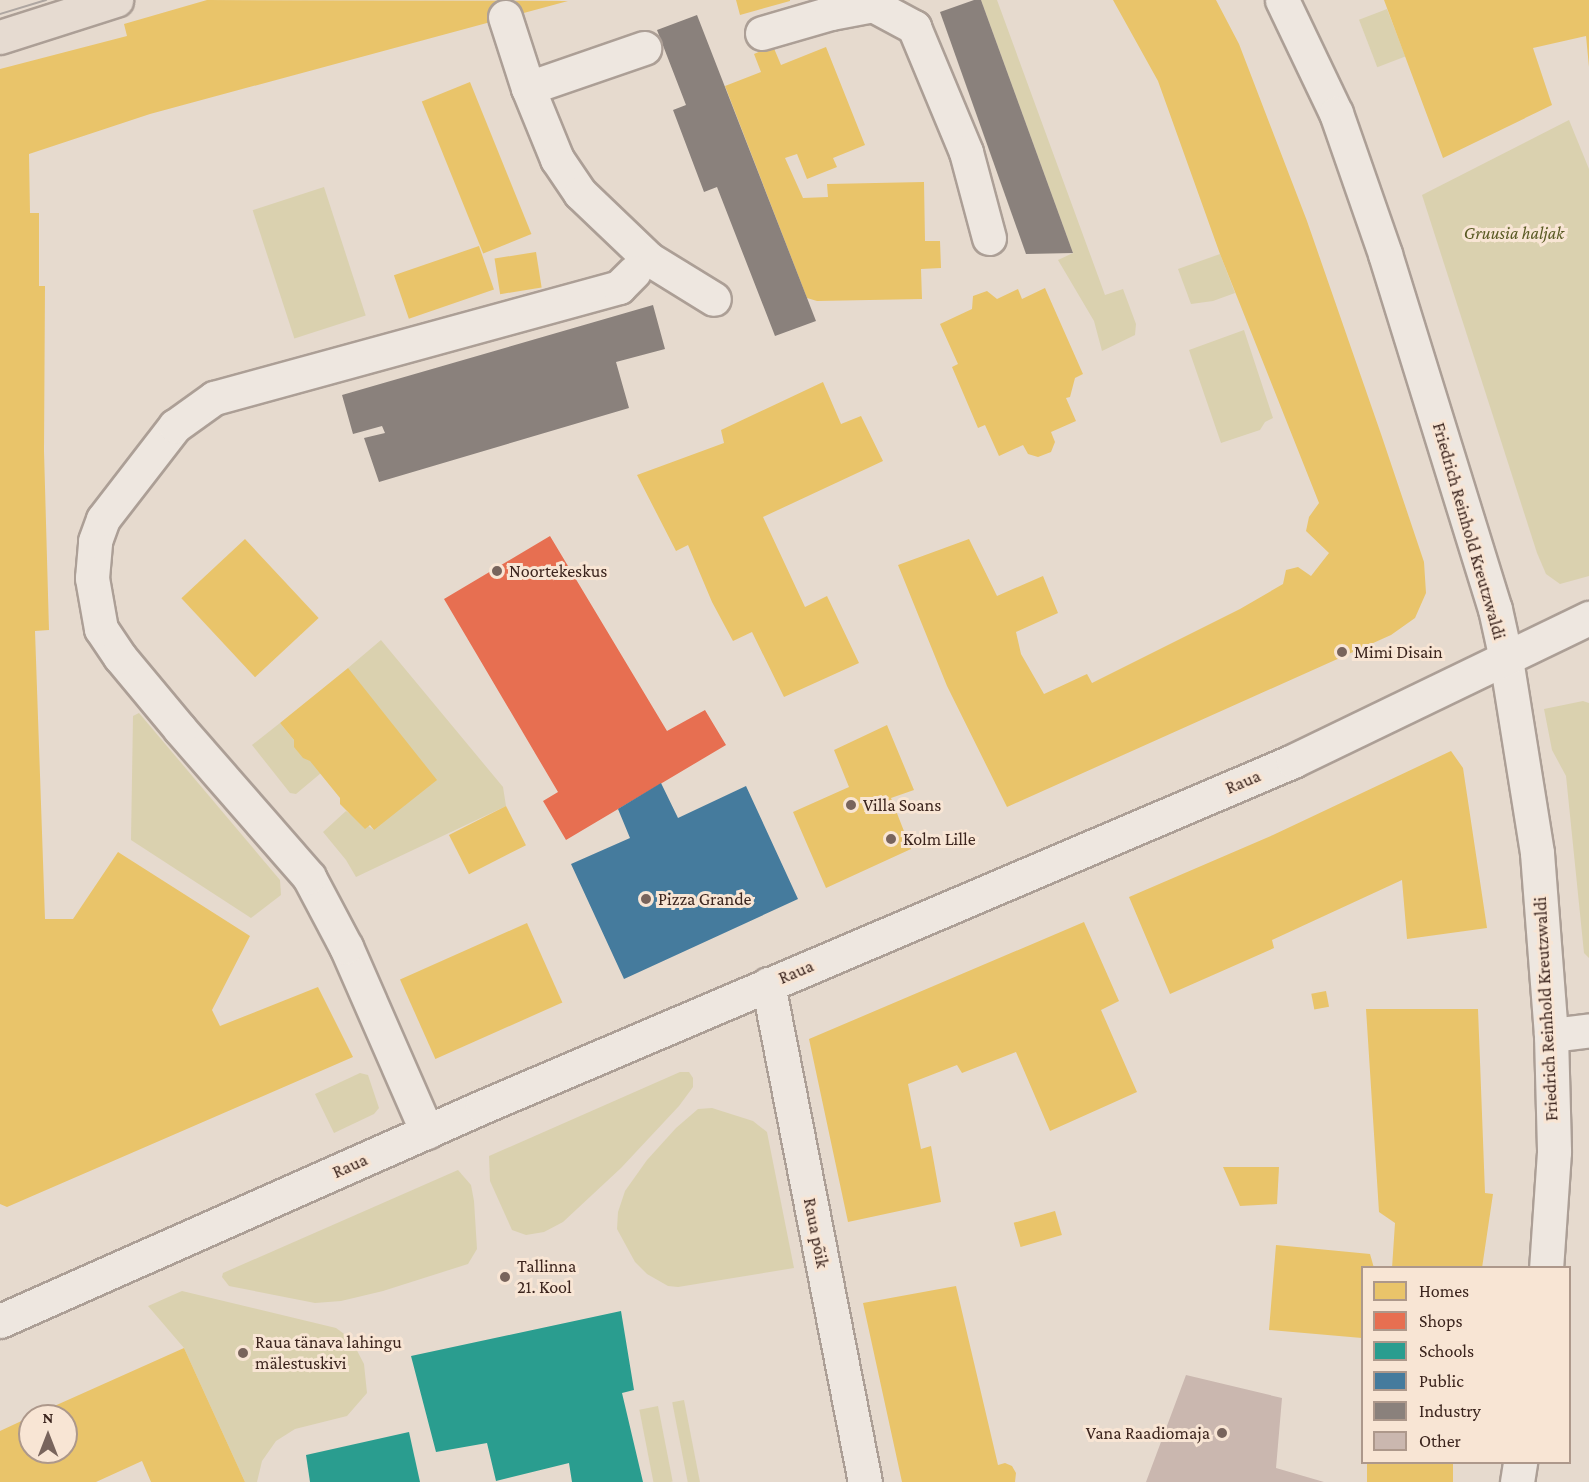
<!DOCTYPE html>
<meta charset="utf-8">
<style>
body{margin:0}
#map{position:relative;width:1589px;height:1482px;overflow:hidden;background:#e6dace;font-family:"Crimson Pro",serif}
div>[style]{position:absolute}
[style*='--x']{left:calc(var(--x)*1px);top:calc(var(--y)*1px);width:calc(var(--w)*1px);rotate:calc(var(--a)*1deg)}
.green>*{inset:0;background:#dad1af;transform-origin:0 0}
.homes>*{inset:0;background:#e9c46a;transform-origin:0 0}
.shops>*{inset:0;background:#e76f51}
.schools>*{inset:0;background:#2a9d8f}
.public>*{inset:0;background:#457b9d}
.industry>*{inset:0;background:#8a817c}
.building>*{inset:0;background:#cab7af}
.roads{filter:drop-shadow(2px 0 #ac9f96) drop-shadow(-2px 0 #ac9f96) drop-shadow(0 2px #ac9f96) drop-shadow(0 -2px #ac9f96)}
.minor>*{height:33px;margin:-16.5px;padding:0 16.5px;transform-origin:16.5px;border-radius:16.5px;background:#eee7e0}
.major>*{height:33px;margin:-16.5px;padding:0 16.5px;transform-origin:16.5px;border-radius:16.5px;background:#e6dbd1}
.tram>*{height:1.5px;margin:-0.75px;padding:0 0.75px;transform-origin:0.75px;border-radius:0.75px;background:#aea6a1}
.dots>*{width:16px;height:16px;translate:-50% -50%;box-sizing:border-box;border:3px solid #f8e5d4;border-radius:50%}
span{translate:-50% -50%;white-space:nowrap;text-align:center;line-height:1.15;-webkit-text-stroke:6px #f8e5d4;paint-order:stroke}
.park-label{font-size:18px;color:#595a23;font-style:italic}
.street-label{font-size:18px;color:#3c251e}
.poi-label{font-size:18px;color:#3c251e}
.left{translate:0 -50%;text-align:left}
.right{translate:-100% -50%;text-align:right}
.legend{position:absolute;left:1361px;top:1266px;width:210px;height:198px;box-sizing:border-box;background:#f8e5d4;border:2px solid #ad988b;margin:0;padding:8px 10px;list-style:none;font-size:18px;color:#3c251e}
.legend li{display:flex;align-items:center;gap:12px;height:30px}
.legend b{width:30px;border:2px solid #ad988b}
.north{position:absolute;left:18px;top:1404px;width:60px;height:60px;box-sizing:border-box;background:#f8e5d4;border:2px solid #ad988b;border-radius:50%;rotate:0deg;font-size:16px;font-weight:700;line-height:24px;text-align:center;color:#3c251e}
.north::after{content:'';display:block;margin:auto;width:21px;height:27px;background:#78645c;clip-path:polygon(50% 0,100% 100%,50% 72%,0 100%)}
</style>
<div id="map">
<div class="green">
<i style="clip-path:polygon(981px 0,997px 0,1105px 295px,1123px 289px,1136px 324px,1135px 335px,1102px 351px,1094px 321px,1058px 260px,1073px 253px)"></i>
<i style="left:1387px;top:9px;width:51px;height:30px;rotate:69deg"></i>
<i style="clip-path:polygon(1569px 120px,1589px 169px,1589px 576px,1560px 584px,1546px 574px,1537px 553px,1422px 195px)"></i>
<i style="left:324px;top:187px;width:135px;height:75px;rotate:72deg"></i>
<i style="clip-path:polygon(1220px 254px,1235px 293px,1213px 301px,1191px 304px,1178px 269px)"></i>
<i style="clip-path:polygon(1244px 330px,1273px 418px,1265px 422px,1260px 430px,1221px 443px,1189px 350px)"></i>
<i style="clip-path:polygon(381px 640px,503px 787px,506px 806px,356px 877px,346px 860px,323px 832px,346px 811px,374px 830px,348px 668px)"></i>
<i style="clip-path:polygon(1583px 701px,1589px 703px,1589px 958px,1584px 953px,1566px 776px,1552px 750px,1544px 709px)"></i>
<i style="clip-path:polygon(139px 713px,280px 880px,281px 895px,251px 918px,131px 840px,133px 716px)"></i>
<i style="clip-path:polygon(280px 723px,321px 773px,296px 794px,290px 793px,252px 745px)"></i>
<i style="clip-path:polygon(680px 1072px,689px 1072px,693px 1078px,693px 1087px,679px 1106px,621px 1168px,563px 1222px,544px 1232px,526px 1235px,512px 1230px,490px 1181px,489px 1156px)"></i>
<i style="clip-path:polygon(360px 1073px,368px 1075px,379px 1108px,374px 1114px,334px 1133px,315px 1094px)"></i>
<i style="clip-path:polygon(712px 1108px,753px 1121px,767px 1132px,794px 1268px,678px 1287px,668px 1286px,647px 1274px,635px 1262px,617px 1229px,618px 1212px,625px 1191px,647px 1160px,676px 1128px,698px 1109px)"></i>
<i style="clip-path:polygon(458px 1170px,471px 1185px,474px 1201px,477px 1249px,468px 1264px,383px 1291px,341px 1301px,315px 1303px,229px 1286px,222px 1277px,223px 1273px)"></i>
<i style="clip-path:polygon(182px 1291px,336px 1328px,351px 1339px,364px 1364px,367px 1393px,347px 1416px,295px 1429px,276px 1441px,262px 1461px,257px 1482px,245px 1482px,184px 1348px,148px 1306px)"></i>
<i style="left:684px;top:1400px;width:84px;height:12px;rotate:79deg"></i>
<i style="left:658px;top:1406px;width:77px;height:19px;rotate:79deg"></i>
</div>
<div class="homes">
<i style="clip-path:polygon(207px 0,568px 1px,150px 114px,29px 154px,30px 213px,39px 213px,39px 286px,45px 286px,44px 451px,49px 630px,35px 631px,45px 919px,73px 919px,118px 852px,250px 936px,212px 1010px,220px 1026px,318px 987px,353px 1057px,7px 1207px,0 1204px,0 69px,127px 36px,124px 24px)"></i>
<i style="clip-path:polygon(736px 0,790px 0,790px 1px,740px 15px)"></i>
<i style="clip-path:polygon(1113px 0,1216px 0,1239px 44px,1307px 221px,1381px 434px,1424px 562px,1426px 593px,1415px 618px,1391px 635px,1007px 807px,947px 686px,898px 565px,969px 539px,997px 596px,1043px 576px,1058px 613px,1016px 632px,1021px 654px,1044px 694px,1087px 674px,1092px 683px,1240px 609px,1283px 584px,1286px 570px,1298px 567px,1311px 576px,1329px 553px,1306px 531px,1309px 517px,1319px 503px,1220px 254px,1158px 81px)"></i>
<i style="clip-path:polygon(1384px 0,1589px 0,1589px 67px,1586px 36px,1533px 48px,1552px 105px,1443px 158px)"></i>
<i style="clip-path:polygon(773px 46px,781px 65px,826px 47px,865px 145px,833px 158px,837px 167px,807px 179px,797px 154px,785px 158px,803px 198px,828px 197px,827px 184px,924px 182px,925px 241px,940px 241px,941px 268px,921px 269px,922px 299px,817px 301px,807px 298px,725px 86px,761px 72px,754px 54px)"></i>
<i style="left:470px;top:82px;width:164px;height:52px;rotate:68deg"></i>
<i style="left:479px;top:246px;width:46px;height:90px;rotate:71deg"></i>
<i style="left:536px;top:252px;width:36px;height:42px;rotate:81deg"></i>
<i style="clip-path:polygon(1045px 288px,1083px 374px,1075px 378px,1070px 397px,1066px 398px,1076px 421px,1051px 432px,1055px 442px,1051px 452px,1038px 457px,1028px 454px,1023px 445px,999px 456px,985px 425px,978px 428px,952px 367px,958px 364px,940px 324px,972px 309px,973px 296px,987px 291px,997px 299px,1018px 289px,1022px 299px)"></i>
<i style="clip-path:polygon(823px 382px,841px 424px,861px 416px,883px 461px,763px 517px,805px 607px,827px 596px,859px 663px,784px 697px,752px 632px,733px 641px,712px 602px,688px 545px,676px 551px,637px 475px,724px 443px,721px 430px)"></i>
<i style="left:245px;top:539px;width:108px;height:87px;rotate:47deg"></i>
<i style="clip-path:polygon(348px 668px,437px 780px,374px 830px,370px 825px,365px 829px,340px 804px,340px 798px,310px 761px,303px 758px,294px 747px,294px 740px,280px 723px)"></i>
<i style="clip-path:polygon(887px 725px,914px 790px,891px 798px,911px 849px,826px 888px,793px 812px,849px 787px,834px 750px)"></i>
<i style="clip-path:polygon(1451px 751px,1463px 768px,1487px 928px,1407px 939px,1402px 880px,1272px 940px,1274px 948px,1170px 994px,1129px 897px,1273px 835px)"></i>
<i style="left:506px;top:806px;width:44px;height:64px;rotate:63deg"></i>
<i style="clip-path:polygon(1084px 922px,1119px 1001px,1101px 1010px,1137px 1092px,1050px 1131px,1016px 1052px,962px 1073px,957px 1065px,908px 1084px,921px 1149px,931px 1146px,941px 1202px,848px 1222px,809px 1039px)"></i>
<i style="left:527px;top:923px;width:87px;height:139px;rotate:66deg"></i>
<i style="left:1326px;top:991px;width:16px;height:15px;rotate:79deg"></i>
<i style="clip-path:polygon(1366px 1009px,1478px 1009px,1485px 1193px,1493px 1194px,1482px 1268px,1392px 1268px,1395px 1223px,1379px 1212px)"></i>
<i style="clip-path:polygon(1223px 1167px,1279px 1167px,1277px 1204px,1240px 1206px)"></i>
<i style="left:1055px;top:1211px;width:25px;height:43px;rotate:74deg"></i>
<i style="clip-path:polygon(1276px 1245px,1370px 1254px,1374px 1268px,1362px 1268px,1362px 1338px,1269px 1330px)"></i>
<i style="clip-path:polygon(956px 1286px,998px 1465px,1005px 1463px,1012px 1466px,1016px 1473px,1015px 1482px,902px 1482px,863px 1303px)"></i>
<i style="clip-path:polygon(184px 1348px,245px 1482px,151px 1482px,142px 1461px,96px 1482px,0 1482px,0 1431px,30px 1417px,30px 1452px,66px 1452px,66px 1416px,32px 1416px)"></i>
<i style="left:1367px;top:1462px;width:86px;height:20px"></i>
</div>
<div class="shops">
<i style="clip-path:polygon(550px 536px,667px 731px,705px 710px,726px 745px,566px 840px,543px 801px,558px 792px,444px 599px)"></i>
</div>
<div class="schools">
<i style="clip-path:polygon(621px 1311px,634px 1390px,622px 1393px,643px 1482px,572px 1482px,569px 1463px,496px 1481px,487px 1443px,436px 1452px,411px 1356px)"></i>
<i style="clip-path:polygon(409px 1432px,420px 1482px,310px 1482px,306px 1455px)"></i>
</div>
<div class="public">
<i style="clip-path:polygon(661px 783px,678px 818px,746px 786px,798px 899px,624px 979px,571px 864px,630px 838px,618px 809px)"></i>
</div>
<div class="industry">
<i style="clip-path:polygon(974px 0,981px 0,1073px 253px,1026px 254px,940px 12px)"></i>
<i style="clip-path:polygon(697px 15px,816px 321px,775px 336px,717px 187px,704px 192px,673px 110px,686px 105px,657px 30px)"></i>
<i style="clip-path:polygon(653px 305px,665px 349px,616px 362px,629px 408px,379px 482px,364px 438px,385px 433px,382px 426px,353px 434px,342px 395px)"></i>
</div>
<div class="building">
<i style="clip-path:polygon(1186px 1375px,1282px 1398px,1276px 1468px,1324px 1482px,1146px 1482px)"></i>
</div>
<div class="roads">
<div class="minor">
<i style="--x:1282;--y:0;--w:125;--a:64.5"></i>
<i style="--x:1336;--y:113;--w:149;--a:70.8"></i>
<i style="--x:1385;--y:254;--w:372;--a:72.8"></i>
<i style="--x:1495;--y:609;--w:51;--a:77.6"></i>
<i style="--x:1506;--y:659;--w:196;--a:80.9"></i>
<i style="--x:1537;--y:853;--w:183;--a:85.6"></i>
<i style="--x:1551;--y:1035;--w:117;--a:88.5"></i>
<i style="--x:1554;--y:1152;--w:116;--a:93.9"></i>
<i style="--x:505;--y:17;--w:75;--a:72.1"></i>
<i style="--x:528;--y:88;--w:77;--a:67.8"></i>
<i style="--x:557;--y:159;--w:41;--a:55.9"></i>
<i style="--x:580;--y:193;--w:95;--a:43.7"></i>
<i style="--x:649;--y:259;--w:76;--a:31.6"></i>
<i style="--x:762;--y:33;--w:72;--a:-16.2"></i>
<i style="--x:831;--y:13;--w:43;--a:-10.8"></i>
<i style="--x:873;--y:5;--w:47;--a:28.2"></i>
<i style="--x:914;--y:27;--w:135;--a:67.4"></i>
<i style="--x:966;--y:152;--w:89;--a:75"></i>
<i style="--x:528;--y:88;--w:123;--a:-19"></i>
<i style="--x:768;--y:984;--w:507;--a:78.98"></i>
<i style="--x:1551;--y:1035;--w:38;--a:-7"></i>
<i style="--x:427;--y:1132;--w:202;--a:-113.6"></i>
<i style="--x:346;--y:947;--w:79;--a:-117.9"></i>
<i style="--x:309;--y:877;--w:196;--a:-131.1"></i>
<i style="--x:180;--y:729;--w:94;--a:-129.8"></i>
<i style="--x:120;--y:657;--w:34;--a:-124"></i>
<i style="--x:101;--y:629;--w:52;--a:-100"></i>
<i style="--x:92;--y:578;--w:37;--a:-85"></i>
<i style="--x:95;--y:541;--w:23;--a:-70"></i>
<i style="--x:103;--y:519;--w:118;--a:-52.3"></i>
<i style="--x:175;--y:426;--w:48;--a:-35.7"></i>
<i style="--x:214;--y:398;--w:420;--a:-15.3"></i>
<i style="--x:619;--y:287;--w:21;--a:-45"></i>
<i style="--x:0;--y:1321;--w:527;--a:-23.94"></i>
<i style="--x:482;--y:1107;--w:882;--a:-23.1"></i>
<i style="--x:1293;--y:761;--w:329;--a:-25.8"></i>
<i style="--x:1517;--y:1482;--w:20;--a:-81"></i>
</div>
<div class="major">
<i style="--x:0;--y:37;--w:122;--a:-17.7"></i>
</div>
</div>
<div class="tram">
<i style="--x:0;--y:14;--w:48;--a:-16.9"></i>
</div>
<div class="dots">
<i style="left:497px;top:571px;background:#78645c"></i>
<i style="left:1342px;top:652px;background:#78645c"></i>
<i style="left:851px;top:805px;background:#78645c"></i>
<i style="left:891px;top:839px;background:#78645c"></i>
<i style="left:646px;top:899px;background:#78645c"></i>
<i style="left:505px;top:1277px;background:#78645c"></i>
<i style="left:243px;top:1353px;background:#78645c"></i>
<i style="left:1222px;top:1433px;background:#78645c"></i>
</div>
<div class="park-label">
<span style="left:1514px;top:233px">Gruusia haljak</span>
</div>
<div class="street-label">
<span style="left:1469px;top:531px;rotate:74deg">Friedrich Reinhold Kreutzwaldi</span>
<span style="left:1243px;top:782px;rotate:-23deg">Raua</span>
<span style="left:796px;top:972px;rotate:-23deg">Raua</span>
<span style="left:1546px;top:1009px;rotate:-93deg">Friedrich Reinhold Kreutzwaldi</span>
<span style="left:350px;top:1166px;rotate:-24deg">Raua</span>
<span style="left:816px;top:1233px;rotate:79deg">Raua põik</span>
</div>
<div class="poi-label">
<span class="left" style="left:509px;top:571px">Noortekeskus</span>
<span class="left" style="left:1354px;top:652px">Mimi Disain</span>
<span class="left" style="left:863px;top:805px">Villa Soans</span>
<span class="left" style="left:903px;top:839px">Kolm Lille</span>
<span class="left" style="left:658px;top:899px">Pizza Grande</span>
<span class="left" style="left:517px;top:1277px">Tallinna<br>21. Kool</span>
<span class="left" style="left:255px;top:1353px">Raua tänava lahingu<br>mälestuskivi</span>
<span class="right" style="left:1210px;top:1433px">Vana Raadiomaja</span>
</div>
<ul class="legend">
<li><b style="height:16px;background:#e9c46a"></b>Homes</li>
<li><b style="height:16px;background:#e76f51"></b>Shops</li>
<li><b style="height:16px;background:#2a9d8f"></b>Schools</li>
<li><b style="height:16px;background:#457b9d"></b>Public</li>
<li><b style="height:16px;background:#8a817c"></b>Industry</li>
<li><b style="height:16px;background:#cab7af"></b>Other</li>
</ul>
<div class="north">N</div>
</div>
